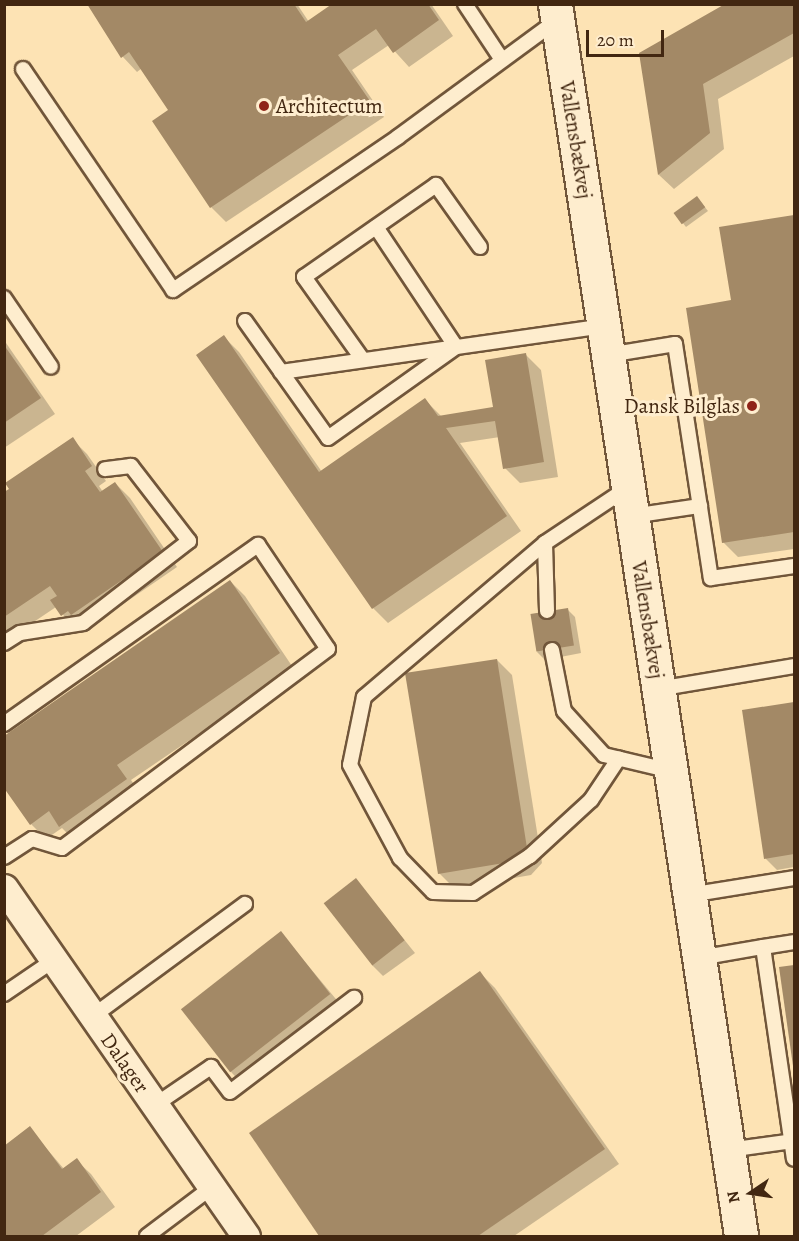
<!DOCTYPE html>
<meta charset="utf-8">
<style>
body{margin:0}
#map{position:relative;width:799px;height:1241px;overflow:hidden;background:#fde3b4;font-family:Alegreya,serif}
div>[style]{position:absolute}
[style*='--x']{left:calc(var(--x)*1px);top:calc(var(--y)*1px);width:calc(var(--w)*1px);rotate:calc(var(--a)*1deg)}
.shadow>*{inset:0;background:#0003}
.building>*{inset:0;background:#a38966;transform-origin:0 0}
.roads{filter:drop-shadow(2px 0 #71563a) drop-shadow(-2px 0 #71563a) drop-shadow(0 2px #71563a) drop-shadow(0 -2px #71563a)}
.service>*{height:14px;margin:-7px;padding:0 7px;transform-origin:7px;border-radius:7px;background:#feedce}
.minor>*{height:27px;margin:-13.5px;padding:0 13.5px;transform-origin:13.5px;border-radius:13.5px;background:#feedce}
.tertiary>*{height:33px;margin:-16.5px;padding:0 16.5px;transform-origin:16.5px;border-radius:16.5px;background:#feedce}
.dots>*{width:16px;height:16px;translate:-50% -50%;box-sizing:border-box;border:3px solid #feedce;border-radius:50%}
span{translate:-50% -50%;white-space:nowrap;text-align:center;line-height:1.15;-webkit-text-stroke:6px #feedce;paint-order:stroke}
.poi-label{font-size:21px;color:#422711}
.left{translate:0 -50%;text-align:left}
.right{translate:-100% -50%;text-align:right}
.street-label{font-size:21px;color:#422711}
.frame{position:absolute;inset:0;border:6px solid #422711;pointer-events:none}
.north{position:absolute;left:721px;top:1163px;width:60px;height:60px;-webkit-text-stroke:4px #feedce;paint-order:stroke;rotate:257deg;font-size:16px;font-weight:700;line-height:24px;text-align:center;color:#422711}
.north::after{content:'';display:block;margin:auto;width:21px;height:27px;background:#422711;clip-path:polygon(50% 0,100% 100%,50% 72%,0 100%)}
.scale{position:absolute;left:586px;top:30px;width:78px;height:27px;box-sizing:border-box;border:3px solid #422711;border-top:0;padding-left:8px;font-size:18px;line-height:21px;white-space:nowrap;color:#422711;-webkit-text-stroke:4px #feedce;paint-order:stroke}
</style>
<div id="map">
<div class="shadow">
<i style="clip-path:polygon(90px 4px,297px 4px,309px 22px,334px 4px,431px 4px,453px 36px,409px 67px,389px 45px,352px 70px,384px 117px,226px 222px,211px 207px,170px 110px,142px 68px,137px 72px,123px 57px)"></i>
<i style="clip-path:polygon(728px 4px,794px 4px,794px 56px,718px 99px,724px 149px,674px 189px,659px 175px,641px 53px)"></i>
<i style="clip-path:polygon(700px 201px,708px 211px,686px 227px,676px 214px)"></i>
<i style="clip-path:polygon(794px 217px,794px 549px,738px 557px,723px 542px,733px 301px,721px 228px)"></i>
<i style="clip-path:polygon(224px 337px,239px 352px,322px 472px,425px 400px,442px 417px,495px 409px,526px 355px,541px 370px,558px 477px,520px 483px,505px 468px,500px 437px,460px 443px,521px 531px,388px 623px,373px 608px,198px 356px)"></i>
<i style="clip-path:polygon(4px 340px,55px 414px,4px 448px)"></i>
<i style="clip-path:polygon(72px 439px,87px 454px,106px 481px,99px 486px,103px 492px,115px 483px,130px 498px,177px 567px,87px 629px,83px 625px,77px 630px,56px 607px,4px 642px,4px 494px)"></i>
<i style="clip-path:polygon(230px 581px,245px 596px,294px 669px,131px 780px,141px 794px,75px 841px,62px 828px,46px 839px,31px 824px)"></i>
<i style="clip-path:polygon(567px 609px,575px 617px,581px 653px,545px 660px,537px 652px)"></i>
<i style="clip-path:polygon(497px 660px,512px 675px,542px 863px,531px 875px,454px 888px,439px 873px)"></i>
<i style="clip-path:polygon(794px 703px,794px 867px,777px 870px,766px 859px,743px 711px)"></i>
<i style="clip-path:polygon(356px 880px,415px 953px,383px 976px,372px 965px)"></i>
<i style="clip-path:polygon(281px 933px,345px 1010px,246px 1088px,232px 1073px,183px 1010px)"></i>
<i style="clip-path:polygon(794px 966px,794px 1064px,781px 968px)"></i>
<i style="clip-path:polygon(480px 973px,495px 988px,619px 1164px,514px 1236px,321px 1236px,251px 1134px)"></i>
<i style="clip-path:polygon(29px 1128px,64px 1169px,76px 1160px,91px 1174px,115px 1207px,76px 1236px,4px 1236px,4px 1148px)"></i>
</div>
<div class="building">
<i style="clip-path:polygon(87px 4px,294px 4px,306px 22px,332px 4px,428px 4px,439px 20px,393px 53px,376px 29px,338px 55px,370px 101px,210px 208px,152px 121px,168px 110px,129px 52px,121px 58px)"></i>
<i style="clip-path:polygon(725px 4px,794px 4px,794px 33px,703px 84px,710px 133px,658px 175px,639px 53px)"></i>
<i style="left:697px;top:196px;width:14px;height:29px;rotate:54deg"></i>
<i style="clip-path:polygon(794px 215px,794px 532px,722px 543px,686px 308px,731px 300px,719px 227px)"></i>
<i style="clip-path:polygon(224px 335px,319px 472px,425px 398px,438px 416px,493px 407px,485px 360px,526px 353px,544px 462px,503px 469px,495px 421px,446px 428px,507px 516px,372px 609px,196px 355px)"></i>
<i style="clip-path:polygon(4px 345px,41px 398px,4px 423px)"></i>
<i style="clip-path:polygon(73px 437px,92px 466px,85px 471px,100px 492px,115px 482px,163px 552px,71px 615px,68px 611px,61px 616px,50px 600px,57px 596px,50px 586px,4px 617px,4px 492px,9px 489px,5px 483px)"></i>
<i style="clip-path:polygon(230px 580px,280px 653px,117px 765px,127px 779px,59px 827px,49px 811px,30px 825px,4px 788px,4px 736px)"></i>
<i style="left:568px;top:608px;width:38px;height:38px;rotate:81deg"></i>
<i style="clip-path:polygon(497px 659px,527px 848px,516px 861px,438px 874px,405px 673px)"></i>
<i style="clip-path:polygon(794px 702px,794px 854px,764px 859px,742px 710px)"></i>
<i style="left:356px;top:878px;width:79px;height:41px;rotate:52deg"></i>
<i style="left:281px;top:931px;width:80px;height:127px;rotate:52deg"></i>
<i style="clip-path:polygon(794px 965px,794px 1066px,793px 1066px,779px 967px)"></i>
<i style="clip-path:polygon(480px 971px,605px 1149px,478px 1236px,319px 1236px,249px 1133px)"></i>
<i style="clip-path:polygon(30px 1126px,62px 1169px,77px 1158px,101px 1192px,42px 1236px,4px 1236px,4px 1146px)"></i>
</div>
<div class="roads">
<div class="service">
<i style="--x:465;--y:4;--w:67;--a:56.5"></i>
<i style="--x:23;--y:69;--w:267;--a:55.8"></i>
<i style="--x:173;--y:290;--w:272;--a:-34.2"></i>
<i style="--x:398;--y:137;--w:196;--a:-36.3"></i>
<i style="--x:4;--y:298;--w:83;--a:55.7"></i>
<i style="--x:245;--y:321;--w:143;--a:54.6"></i>
<i style="--x:328;--y:438;--w:157;--a:-35.4"></i>
<i style="--x:456;--y:347;--w:144;--a:-123.7"></i>
<i style="--x:608;--y:355;--w:68;--a:-9.3"></i>
<i style="--x:675;--y:344;--w:237;--a:81.3"></i>
<i style="--x:711;--y:578;--w:84;--a:-8.2"></i>
<i style="--x:363;--y:360;--w:102;--a:-125.4"></i>
<i style="--x:304;--y:277;--w:161;--a:-34.9"></i>
<i style="--x:436;--y:185;--w:76;--a:54.6"></i>
<i style="--x:281;--y:372;--w:326;--a:-8.1"></i>
<i style="--x:632;--y:516;--w:69;--a:-8.4"></i>
<i style="--x:545;--y:543;--w:238;--a:139.6"></i>
<i style="--x:364;--y:697;--w:69;--a:101.6"></i>
<i style="--x:350;--y:765;--w:106;--a:61.7"></i>
<i style="--x:400;--y:858;--w:47;--a:45.9"></i>
<i style="--x:433;--y:892;--w:40;--a:1.4"></i>
<i style="--x:473;--y:893;--w:68;--a:-33"></i>
<i style="--x:530;--y:856;--w:83;--a:-42.6"></i>
<i style="--x:591;--y:800;--w:50;--a:-56.3"></i>
<i style="--x:547;--y:611;--w:68;--a:-91.7"></i>
<i style="--x:545;--y:543;--w:97;--a:-33.7"></i>
<i style="--x:4;--y:643;--w:19;--a:-32"></i>
<i style="--x:20;--y:633;--w:64;--a:-9"></i>
<i style="--x:83;--y:623;--w:134;--a:-37.7"></i>
<i style="--x:189;--y:541;--w:95;--a:-127.7"></i>
<i style="--x:131;--y:466;--w:26;--a:173"></i>
<i style="--x:552;--y:650;--w:62;--a:78.9"></i>
<i style="--x:564;--y:711;--w:59;--a:47.7"></i>
<i style="--x:604;--y:755;--w:69;--a:13.4"></i>
<i style="--x:658;--y:689;--w:138;--a:-9.6"></i>
<i style="--x:4;--y:724;--w:311;--a:-35.2"></i>
<i style="--x:258;--y:545;--w:125;--a:56.1"></i>
<i style="--x:328;--y:649;--w:332;--a:143.2"></i>
<i style="--x:62;--y:848;--w:31;--a:-163"></i>
<i style="--x:32;--y:839;--w:33;--a:147"></i>
<i style="--x:689;--y:895;--w:106;--a:-9.2"></i>
<i style="--x:763;--y:947;--w:31;--a:-9"></i>
<i style="--x:699;--y:958;--w:65;--a:-9.8"></i>
<i style="--x:763;--y:947;--w:214;--a:81.7"></i>
<i style="--x:4;--y:994;--w:60;--a:-34.2"></i>
<i style="--x:93;--y:1016;--w:189;--a:-36.4"></i>
<i style="--x:155;--y:1105;--w:68;--a:-34.2"></i>
<i style="--x:211;--y:1067;--w:31;--a:53"></i>
<i style="--x:230;--y:1092;--w:156;--a:-37.2"></i>
<i style="--x:728;--y:1150;--w:67;--a:-7.8"></i>
<i style="--x:147;--y:1236;--w:81;--a:-37"></i>
</div>
<div class="minor">
<i style="--x:4;--y:888;--w:424;--a:55.2"></i>
</div>
<div class="tertiary">
<i style="--x:555;--y:4;--w:1246;--a:81.41"></i>
</div>
</div>
<div class="dots">
<i style="left:264px;top:106px;background:#8f2418"></i>
<i style="left:752px;top:406px;background:#8f2418"></i>
</div>
<div class="poi-label">
<span class="left" style="left:276px;top:106px">Architectum</span>
<span class="right" style="left:740px;top:406px">Dansk Bilglas</span>
</div>
<div class="street-label">
<span style="left:576px;top:140px;rotate:81deg">Vallensbækvej</span>
<span style="left:648px;top:620px;rotate:81deg">Vallensbækvej</span>
<span style="left:125px;top:1063px;rotate:55deg">Dalager</span>
</div>
<div class="frame"></div>
<div class="north">N</div>
<div class="scale">20 m</div>
</div>
